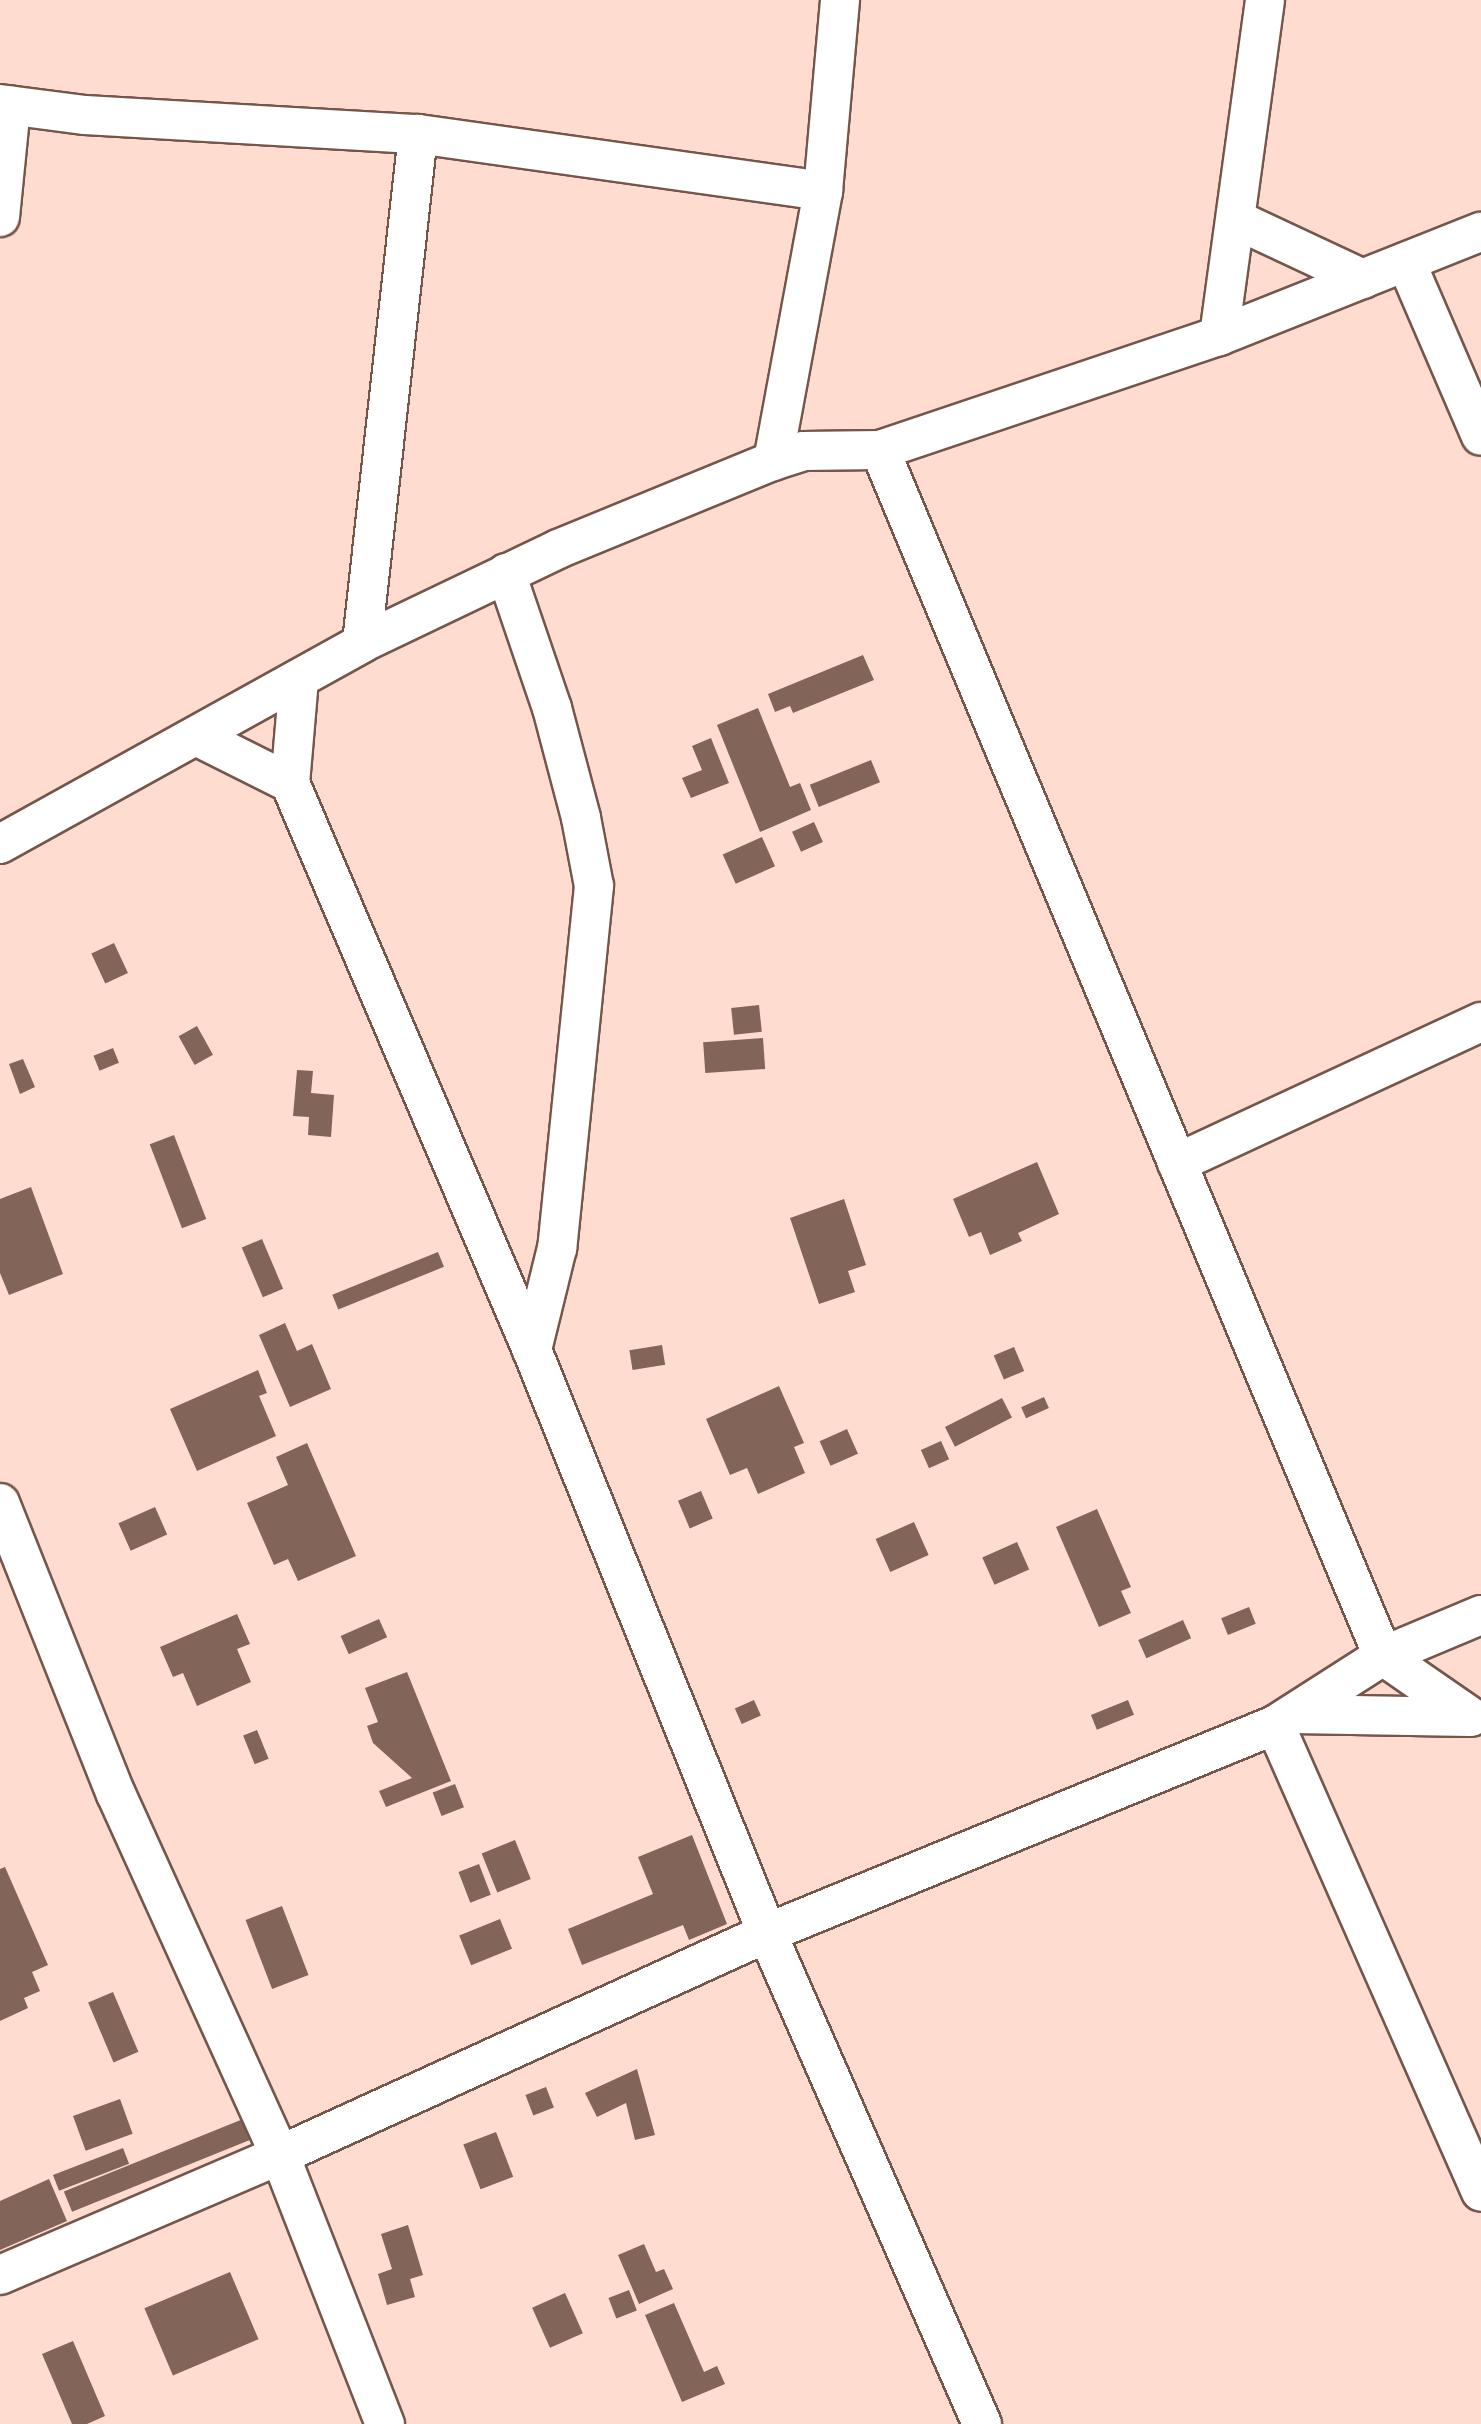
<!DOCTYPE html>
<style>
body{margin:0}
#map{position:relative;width:1481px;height:2424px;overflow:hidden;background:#ffdccf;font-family:"Source Serif 4",serif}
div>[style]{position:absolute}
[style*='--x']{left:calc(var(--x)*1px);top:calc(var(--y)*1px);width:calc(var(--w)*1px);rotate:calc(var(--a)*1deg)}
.building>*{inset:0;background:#826459;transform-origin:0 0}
.roads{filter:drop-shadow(2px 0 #74564b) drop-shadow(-2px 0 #74564b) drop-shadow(0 2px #74564b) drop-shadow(0 -2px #74564b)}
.minor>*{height:38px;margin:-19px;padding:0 19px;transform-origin:19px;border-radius:19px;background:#fff}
span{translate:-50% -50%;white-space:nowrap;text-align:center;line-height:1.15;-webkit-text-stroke:9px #fdeee9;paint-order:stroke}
</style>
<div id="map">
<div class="building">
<i style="clip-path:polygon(863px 655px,874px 680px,793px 713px,790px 706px,775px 712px,768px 694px)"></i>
<i style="clip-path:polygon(758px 708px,790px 787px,800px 783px,811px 810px,760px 832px,717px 725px)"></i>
<i style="clip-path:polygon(711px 738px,729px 783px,691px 798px,682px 778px,702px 770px,692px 746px)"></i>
<i style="left:871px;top:760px;width:24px;height:66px;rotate:68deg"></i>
<i style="left:814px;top:822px;width:22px;height:24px;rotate:66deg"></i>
<i style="left:762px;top:837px;width:32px;height:43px;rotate:66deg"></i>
<i style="left:114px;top:943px;width:33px;height:25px;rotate:65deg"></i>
<i style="left:759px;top:1005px;width:27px;height:28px;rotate:84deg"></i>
<i style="left:197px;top:1026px;width:33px;height:21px;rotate:61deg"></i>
<i style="left:763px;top:1038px;width:31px;height:60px;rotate:86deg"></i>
<i style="left:113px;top:1048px;width:16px;height:21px;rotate:68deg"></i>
<i style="clip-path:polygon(23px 1059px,35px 1087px,20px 1094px,9px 1064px)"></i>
<i style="clip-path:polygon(297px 1070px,313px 1071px,311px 1093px,334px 1095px,331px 1137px,308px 1135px,309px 1117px,293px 1116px)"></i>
<i style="left:174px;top:1135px;width:90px;height:26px;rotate:69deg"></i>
<i style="clip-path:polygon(1037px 1162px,1059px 1214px,1018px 1233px,1022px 1241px,990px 1255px,981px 1232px,969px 1237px,953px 1199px)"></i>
<i style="clip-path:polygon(31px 1187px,63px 1274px,9px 1295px,0 1273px,0 1199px)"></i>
<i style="clip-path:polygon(844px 1199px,866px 1265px,848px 1271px,855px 1292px,819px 1304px,790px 1218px)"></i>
<i style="left:262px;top:1239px;width:54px;height:22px;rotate:67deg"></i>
<i style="left:438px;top:1252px;width:16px;height:114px;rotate:68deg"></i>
<i style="clip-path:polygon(285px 1323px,297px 1351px,312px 1344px,331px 1389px,290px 1407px,259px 1335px)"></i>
<i style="left:662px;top:1345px;width:20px;height:33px;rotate:81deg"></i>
<i style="left:1014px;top:1347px;width:26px;height:22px;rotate:67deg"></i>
<i style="clip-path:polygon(258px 1370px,267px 1393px,259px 1396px,276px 1436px,197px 1471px,170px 1409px)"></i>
<i style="clip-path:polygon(779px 1386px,804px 1443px,794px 1447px,805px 1473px,758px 1494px,747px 1468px,730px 1475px,706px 1419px)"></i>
<i style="left:1044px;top:1397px;width:12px;height:25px;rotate:66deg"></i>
<i style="left:1002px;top:1398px;width:22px;height:64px;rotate:63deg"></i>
<i style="left:847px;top:1429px;width:27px;height:30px;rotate:66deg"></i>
<i style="left:941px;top:1441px;width:20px;height:22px;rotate:66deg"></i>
<i style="clip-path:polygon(307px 1443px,356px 1556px,298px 1581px,288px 1559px,274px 1565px,247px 1503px,288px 1485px,276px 1457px)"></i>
<i style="left:701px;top:1491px;width:30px;height:25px;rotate:67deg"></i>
<i style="left:155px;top:1507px;width:30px;height:40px;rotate:66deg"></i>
<i style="clip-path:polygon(1097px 1509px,1131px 1587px,1121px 1591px,1131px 1613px,1099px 1627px,1056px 1527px)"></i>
<i style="left:914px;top:1522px;width:36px;height:42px;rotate:66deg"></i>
<i style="left:1017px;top:1542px;width:30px;height:38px;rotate:66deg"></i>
<i style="left:1249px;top:1607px;width:18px;height:30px;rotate:68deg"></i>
<i style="clip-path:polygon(237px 1614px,250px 1644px,237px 1649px,251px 1682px,197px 1706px,183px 1673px,173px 1677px,160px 1647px)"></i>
<i style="left:379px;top:1619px;width:20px;height:42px;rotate:66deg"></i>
<i style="left:1183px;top:1620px;width:20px;height:49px;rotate:66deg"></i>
<i style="clip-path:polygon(407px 1672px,451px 1781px,386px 1807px,379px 1791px,412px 1778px,373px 1743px,367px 1726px,378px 1722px,365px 1688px)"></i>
<i style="left:754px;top:1700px;width:17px;height:21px;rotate:66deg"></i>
<i style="left:1128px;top:1700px;width:16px;height:40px;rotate:68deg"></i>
<i style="left:257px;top:1730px;width:31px;height:15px;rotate:68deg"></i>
<i style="left:455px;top:1784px;width:25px;height:24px;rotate:69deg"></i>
<i style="clip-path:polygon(692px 1835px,727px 1924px,689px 1940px,683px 1925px,582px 1965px,568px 1929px,653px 1894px,638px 1857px)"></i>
<i style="left:515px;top:1840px;width:42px;height:36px;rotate:68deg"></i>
<i style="left:479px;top:1864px;width:33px;height:22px;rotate:69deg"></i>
<i style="clip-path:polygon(5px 1867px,48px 1965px,32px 1972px,40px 1991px,24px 1998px,28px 2008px,0 2021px,0 1869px)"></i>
<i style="left:282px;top:1906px;width:74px;height:39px;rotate:69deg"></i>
<i style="left:500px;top:1919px;width:32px;height:44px;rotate:68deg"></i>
<i style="left:113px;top:1992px;width:65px;height:27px;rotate:67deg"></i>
<i style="clip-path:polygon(637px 2069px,655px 2135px,635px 2140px,626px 2103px,597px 2117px,585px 2093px)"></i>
<i style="left:546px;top:2087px;width:22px;height:22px;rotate:69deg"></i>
<i style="left:120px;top:2099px;width:37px;height:50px;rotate:70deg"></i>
<i style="left:253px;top:2115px;width:22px;height:204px;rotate:68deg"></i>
<i style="left:496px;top:2132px;width:48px;height:35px;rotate:69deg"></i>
<i style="left:123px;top:2148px;width:17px;height:75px;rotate:69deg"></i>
<i style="clip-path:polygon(49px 2179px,67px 2221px,0 2250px,0 2201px)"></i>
<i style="clip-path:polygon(408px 2225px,423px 2275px,410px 2279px,415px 2297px,387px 2305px,378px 2274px,392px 2269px,381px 2234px)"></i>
<i style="clip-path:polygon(644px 2244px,656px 2272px,664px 2269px,673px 2289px,639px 2304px,618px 2255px)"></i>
<i style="left:230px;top:2272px;width:73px;height:93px;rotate:67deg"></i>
<i style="left:629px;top:2290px;width:22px;height:22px;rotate:69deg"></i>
<i style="left:565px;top:2293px;width:44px;height:36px;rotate:66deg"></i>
<i style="clip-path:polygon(674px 2303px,704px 2372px,717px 2366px,725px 2384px,682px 2402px,645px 2315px)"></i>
<i style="clip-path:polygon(73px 2341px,105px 2416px,87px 2424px,72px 2424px,42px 2354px)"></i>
</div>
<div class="roads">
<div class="minor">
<i style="--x:0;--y:104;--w:86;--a:7.4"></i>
<i style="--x:85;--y:115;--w:334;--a:3.3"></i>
<i style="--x:418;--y:134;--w:409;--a:8"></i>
<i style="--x:0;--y:217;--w:112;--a:-84.3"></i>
<i style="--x:1237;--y:220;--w:139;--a:25.1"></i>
<i style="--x:1406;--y:262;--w:189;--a:66.7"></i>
<i style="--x:1219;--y:336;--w:339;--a:-82.2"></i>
<i style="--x:880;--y:450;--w:1307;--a:67.36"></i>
<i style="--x:1383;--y:1656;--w:107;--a:34.7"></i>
<i style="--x:773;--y:461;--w:275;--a:-79.5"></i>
<i style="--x:823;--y:191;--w:192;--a:-84.9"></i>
<i style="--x:506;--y:573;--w:143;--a:71.2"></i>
<i style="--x:552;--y:708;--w:114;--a:75.2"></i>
<i style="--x:581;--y:818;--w:69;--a:79.2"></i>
<i style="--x:594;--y:886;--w:364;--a:95.8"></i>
<i style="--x:557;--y:1248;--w:105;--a:103.8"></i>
<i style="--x:362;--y:643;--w:512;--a:-83.72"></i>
<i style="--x:299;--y:679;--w:104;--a:94.9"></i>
<i style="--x:290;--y:783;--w:616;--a:66.89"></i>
<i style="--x:532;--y:1350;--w:629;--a:68.05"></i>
<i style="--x:767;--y:1933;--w:536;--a:66.35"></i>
<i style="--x:196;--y:736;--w:105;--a:26.6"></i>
<i style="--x:0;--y:844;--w:414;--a:-29"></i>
<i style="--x:362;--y:643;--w:217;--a:-25.6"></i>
<i style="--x:558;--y:549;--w:232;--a:-22.3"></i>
<i style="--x:773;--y:461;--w:32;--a:-18"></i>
<i style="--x:803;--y:451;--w:77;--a:-0.7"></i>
<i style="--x:880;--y:450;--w:358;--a:-18.6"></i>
<i style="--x:1219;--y:336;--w:282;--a:-21.7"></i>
<i style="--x:1177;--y:1163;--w:335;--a:-24.9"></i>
<i style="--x:0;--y:1503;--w:313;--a:68.3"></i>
<i style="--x:116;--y:1794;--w:397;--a:65.6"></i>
<i style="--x:280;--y:2155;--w:289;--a:68.7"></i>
<i style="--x:1293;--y:1714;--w:176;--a:1"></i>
<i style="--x:1275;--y:1725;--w:510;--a:66.2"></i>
<i style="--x:0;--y:2275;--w:305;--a:-23.2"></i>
<i style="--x:280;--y:2155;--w:535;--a:-24.51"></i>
<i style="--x:767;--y:1933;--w:549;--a:-22.27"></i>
<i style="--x:1275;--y:1725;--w:128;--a:-32.6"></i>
<i style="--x:1383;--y:1656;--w:106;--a:-22.7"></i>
</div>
</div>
</div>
